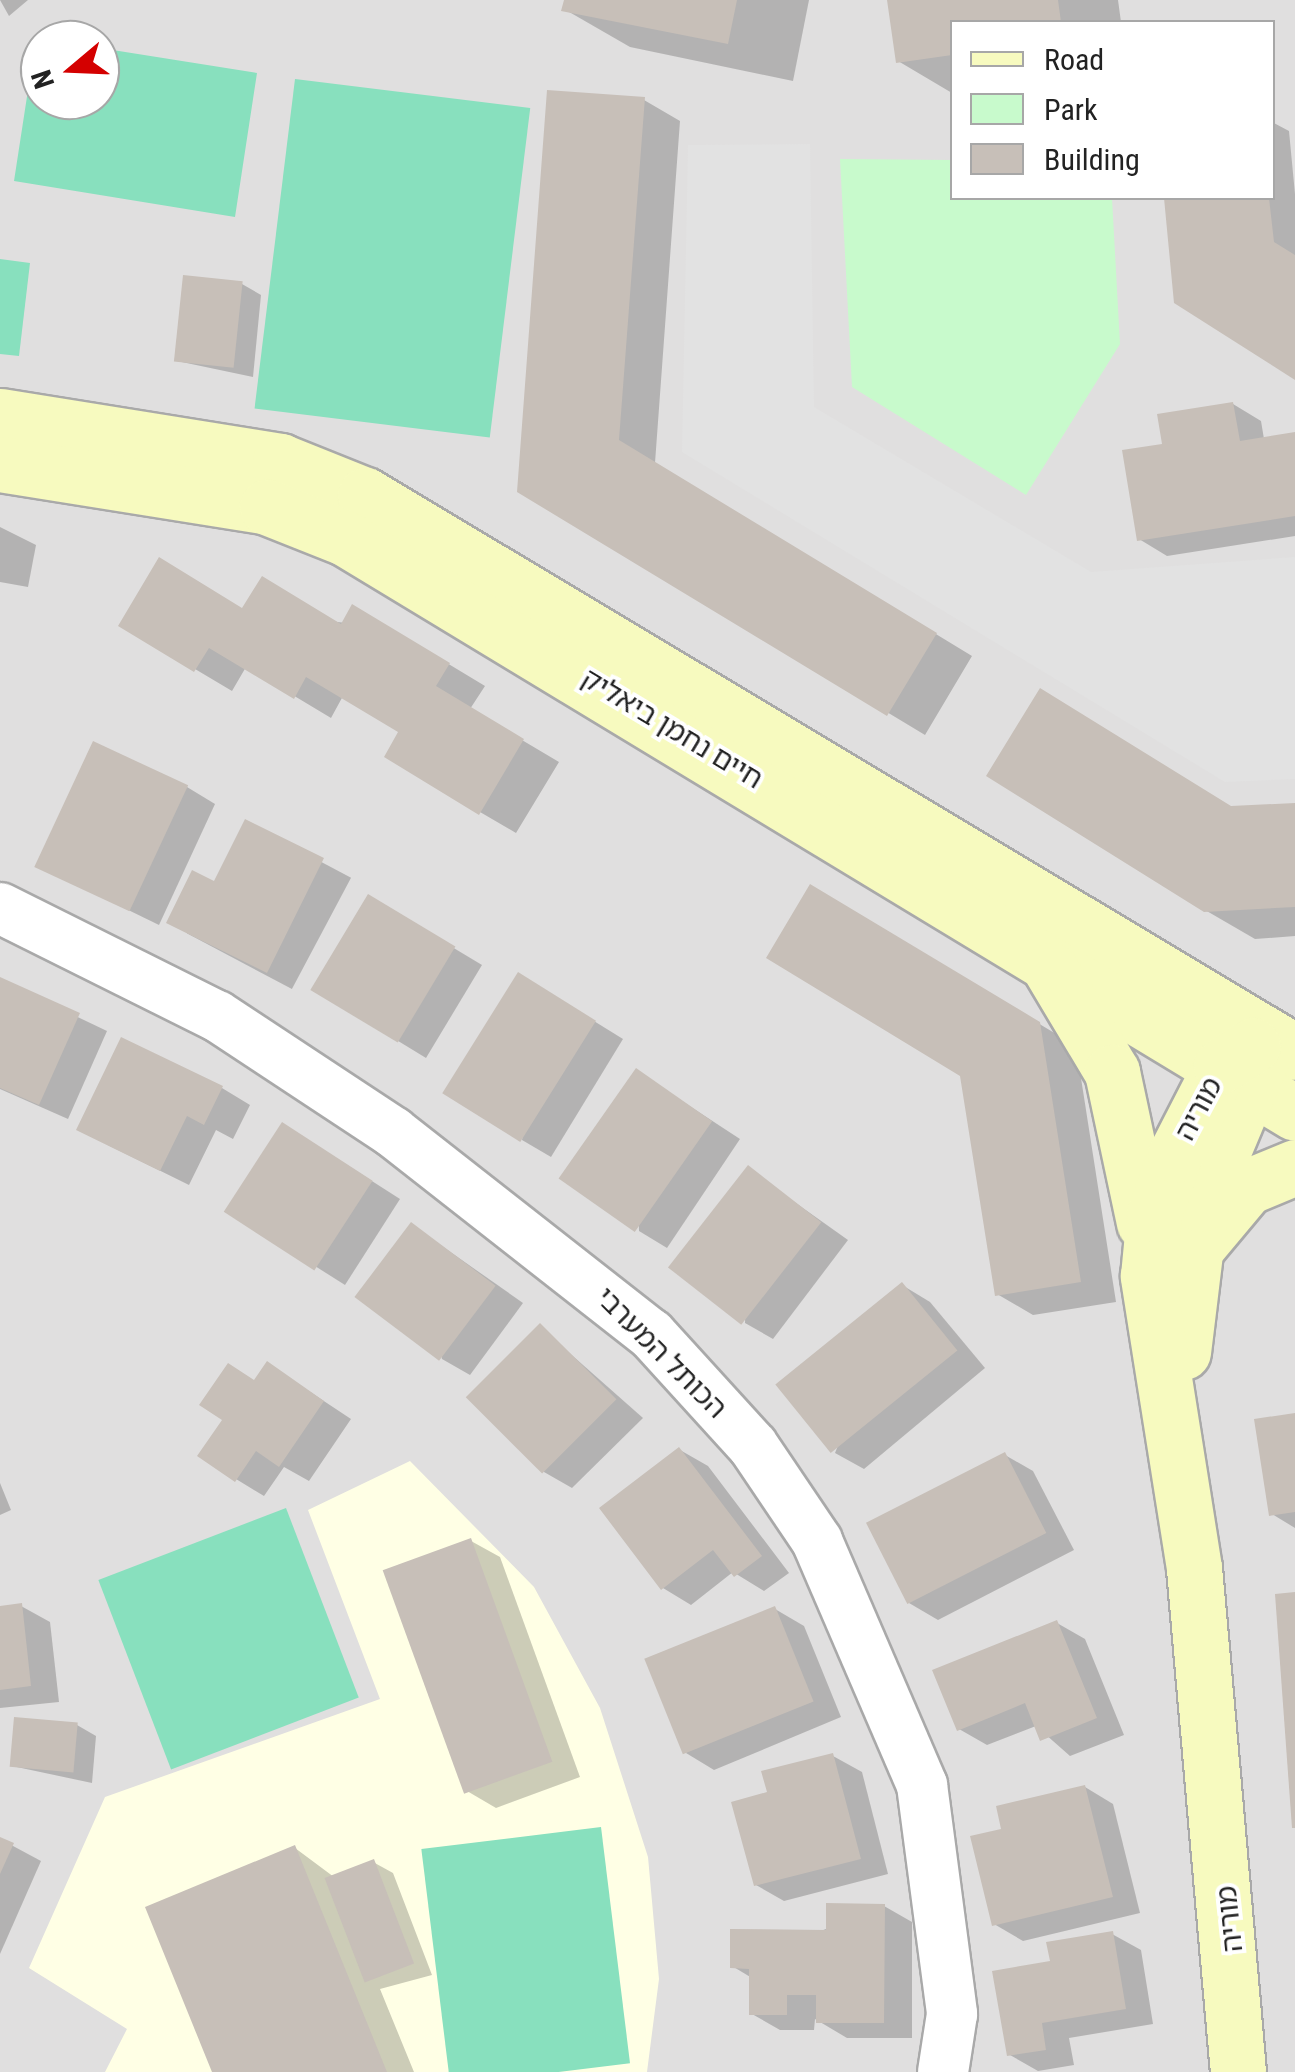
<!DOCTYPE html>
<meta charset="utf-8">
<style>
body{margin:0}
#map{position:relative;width:1295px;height:2072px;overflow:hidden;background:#f2efe9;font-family:"Roboto Condensed","Noto Sans Hebrew",sans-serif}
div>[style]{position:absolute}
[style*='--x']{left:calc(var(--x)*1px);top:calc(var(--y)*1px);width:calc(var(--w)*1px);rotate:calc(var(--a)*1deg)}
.residential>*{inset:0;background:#e0dfdf}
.education>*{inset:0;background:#ffffe5}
.park>*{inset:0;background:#c8facc}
.pitch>*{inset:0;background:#88e0be;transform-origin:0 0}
.parking>*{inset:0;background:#e2e2e2}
.shadow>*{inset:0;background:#0003;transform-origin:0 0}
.building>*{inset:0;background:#c7bfb8;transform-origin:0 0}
.roads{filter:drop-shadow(2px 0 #a9a9a9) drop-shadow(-2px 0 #a9a9a9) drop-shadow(0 2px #a9a9a9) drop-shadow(0 -2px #a9a9a9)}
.street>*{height:50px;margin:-25px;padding:0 25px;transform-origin:25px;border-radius:25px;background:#fff}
.secondary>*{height:55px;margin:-27.5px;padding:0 27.5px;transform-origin:27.5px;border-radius:27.5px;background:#f7fabf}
span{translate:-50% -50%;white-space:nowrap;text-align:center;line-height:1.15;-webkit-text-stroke:8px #fff;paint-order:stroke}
.street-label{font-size:28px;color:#222}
.legend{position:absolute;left:950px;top:20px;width:325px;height:180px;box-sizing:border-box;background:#fff;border:2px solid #a7a7a7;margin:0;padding:12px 18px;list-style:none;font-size:30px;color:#222}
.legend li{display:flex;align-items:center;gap:20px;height:50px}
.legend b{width:50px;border:2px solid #a7a7a7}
.north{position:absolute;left:20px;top:20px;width:100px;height:100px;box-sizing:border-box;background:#fff;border:2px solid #a7a7a7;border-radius:50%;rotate:251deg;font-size:28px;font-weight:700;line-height:40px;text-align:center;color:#222}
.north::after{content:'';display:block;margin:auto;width:35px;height:45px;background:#d40000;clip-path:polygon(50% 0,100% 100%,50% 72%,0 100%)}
</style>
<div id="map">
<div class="residential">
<i style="clip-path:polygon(evenodd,0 0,1295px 0,1295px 2072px,0 2072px,0 0,952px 22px,1272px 22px,1272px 198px,952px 198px,952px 22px,0 0,40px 40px,100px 40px,100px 100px,40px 100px,40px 40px)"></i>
</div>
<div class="education">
<i style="clip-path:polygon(410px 1461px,534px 1587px,600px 1708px,648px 1857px,659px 1979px,647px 2072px,105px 2072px,127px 2029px,29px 1968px,105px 1797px,380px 1699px,308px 1510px)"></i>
</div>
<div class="park">
<i style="clip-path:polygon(840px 159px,952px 160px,952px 198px,1112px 198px,1120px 344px,1026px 495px,852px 387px)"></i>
</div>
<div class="pitch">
<i style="clip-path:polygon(36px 38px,51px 40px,40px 40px,40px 100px,100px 100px,100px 48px,257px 73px,235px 217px,14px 181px)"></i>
<i style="left:295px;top:79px;width:237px;height:332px;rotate:7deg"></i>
<i style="clip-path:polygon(0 259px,30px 263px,19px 356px,0 354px)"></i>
<i style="left:286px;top:1508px;width:203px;height:201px;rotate:69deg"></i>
<i style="left:601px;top:1827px;width:238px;height:181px;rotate:83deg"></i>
</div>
<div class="parking">
<i style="clip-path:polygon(810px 144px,814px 407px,1091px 572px,1295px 557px,1295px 779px,1225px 782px,682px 452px,688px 145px)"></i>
</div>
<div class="shadow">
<i style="clip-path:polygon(0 0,28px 0,9px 16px)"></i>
<i style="clip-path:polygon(566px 0,809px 0,793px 81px,630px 47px,564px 9px)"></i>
<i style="clip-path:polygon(890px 0,1118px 0,1121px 22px,952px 22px,952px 93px,898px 61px)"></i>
<i style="clip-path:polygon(644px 100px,680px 121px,655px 463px,972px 656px,925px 735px,520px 491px)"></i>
<i style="clip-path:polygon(1272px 122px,1289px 131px,1295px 194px,1295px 377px,1177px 302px,1166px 198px,1272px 198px)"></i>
<i style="clip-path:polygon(242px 284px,261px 295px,253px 377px,177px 361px)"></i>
<i style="clip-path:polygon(1233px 404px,1261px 421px,1264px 439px,1295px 434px,1295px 536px,1167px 556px,1139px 539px)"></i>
<i style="clip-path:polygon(0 527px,36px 545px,28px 587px,0 582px)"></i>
<i style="clip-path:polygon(244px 611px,389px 628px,485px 686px,470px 709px,559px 762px,516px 833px,480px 812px,402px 731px,343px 696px,331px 718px,246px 667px,232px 691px,121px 625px)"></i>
<i style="clip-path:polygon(187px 787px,215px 804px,159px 925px,38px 866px)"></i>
<i style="clip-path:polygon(1295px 805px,1295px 936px,1255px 939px,1205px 910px,1234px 809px)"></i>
<i style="left:246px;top:822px;width:119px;height:126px;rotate:28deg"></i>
<i style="clip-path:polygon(847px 908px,1076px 1046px,1116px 1302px,1033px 1315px,997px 1294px,962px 1074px)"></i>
<i style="clip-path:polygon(397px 914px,482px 965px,426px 1058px,313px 989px)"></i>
<i style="clip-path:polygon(0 980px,107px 1031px,68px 1119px,0 1089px)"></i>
<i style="clip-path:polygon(547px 992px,623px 1039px,551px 1157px,522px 1140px)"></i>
<i style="clip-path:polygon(636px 1071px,740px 1139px,667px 1248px,639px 1231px)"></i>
<i style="clip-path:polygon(222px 1088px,250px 1105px,233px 1139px,216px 1130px,189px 1185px,108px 1145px)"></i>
<i style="clip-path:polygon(311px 1142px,400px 1199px,345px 1285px,228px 1211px)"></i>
<i style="clip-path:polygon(748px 1169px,848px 1240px,773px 1339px,745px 1323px)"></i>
<i style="clip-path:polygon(412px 1225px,523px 1303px,470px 1375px,442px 1359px)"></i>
<i style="clip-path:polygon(902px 1285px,930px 1302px,985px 1368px,864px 1469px,835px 1453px)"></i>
<i style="clip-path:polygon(540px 1327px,643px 1418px,572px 1488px,544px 1472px)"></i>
<i style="clip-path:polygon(268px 1364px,351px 1419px,309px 1481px,284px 1467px,264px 1496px,236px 1479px,225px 1420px)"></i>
<i style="clip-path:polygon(1295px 1416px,1295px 1528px,1272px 1514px)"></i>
<i style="clip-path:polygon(680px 1450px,708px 1466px,789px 1573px,764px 1591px,733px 1572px,691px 1605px,663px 1588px)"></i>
<i style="clip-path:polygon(1005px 1455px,1033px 1471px,1074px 1550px,938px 1620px,909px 1603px)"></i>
<i style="clip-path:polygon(0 1483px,11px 1510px,0 1515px)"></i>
<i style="clip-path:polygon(471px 1541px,500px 1557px,580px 1777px,496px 1808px,467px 1791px)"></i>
<i style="clip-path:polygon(21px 1606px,50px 1622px,59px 1702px,0 1708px,0 1608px)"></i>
<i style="clip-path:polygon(775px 1609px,804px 1626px,841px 1717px,714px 1770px,686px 1753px)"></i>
<i style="clip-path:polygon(1057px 1623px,1085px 1639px,1124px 1735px,1070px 1756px,1036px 1726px,987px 1745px,959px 1729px)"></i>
<i style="clip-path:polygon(77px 1725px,96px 1736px,92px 1783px,12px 1766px)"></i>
<i style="clip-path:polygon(833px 1756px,862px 1772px,888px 1874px,784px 1901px,756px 1885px)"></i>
<i style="clip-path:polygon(1085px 1787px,1113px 1804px,1140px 1913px,1023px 1941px,994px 1924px)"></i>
<i style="clip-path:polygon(0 1839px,41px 1861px,0 1954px)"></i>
<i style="clip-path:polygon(295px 1848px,334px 1877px,373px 1862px,393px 1873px,432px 1975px,380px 1989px,414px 2072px,215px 2072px)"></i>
<i style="clip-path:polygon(884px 1906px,912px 1922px,912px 2038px,847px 2038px,815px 2019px,814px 2030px,780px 2030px,752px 2014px,752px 1978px,732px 1966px)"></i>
<i style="clip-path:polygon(1112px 1934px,1141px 1950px,1153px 2024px,1069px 2038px,1074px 2065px,1038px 2071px,1010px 2055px,1053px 1963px)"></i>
</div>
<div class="building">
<i style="clip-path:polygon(564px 0,737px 0,728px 44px,561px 11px)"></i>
<i style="clip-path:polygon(887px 0,1058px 0,1061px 22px,952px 22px,952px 55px,896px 63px)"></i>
<i style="clip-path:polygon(547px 90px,645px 97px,619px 440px,937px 633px,887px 716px,517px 492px)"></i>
<i style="clip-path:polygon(1164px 198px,1269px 198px,1274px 242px,1295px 255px,1295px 380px,1174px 303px)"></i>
<i style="left:183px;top:275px;width:60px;height:87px;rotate:6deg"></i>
<i style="clip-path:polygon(1233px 402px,1240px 441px,1295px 432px,1295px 516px,1137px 541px,1122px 450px,1162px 444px,1157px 414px)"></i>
<i style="clip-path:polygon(159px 557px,242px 608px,262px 576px,341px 624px,352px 604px,450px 663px,436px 686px,524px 739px,479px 815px,384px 757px,398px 732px,306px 677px,294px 699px,209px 648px,194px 672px,118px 626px)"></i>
<i style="clip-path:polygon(1040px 688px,1231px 806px,1295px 803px,1295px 907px,1204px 912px,986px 776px)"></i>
<i style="left:93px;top:741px;width:105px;height:139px;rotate:25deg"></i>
<i style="clip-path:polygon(245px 819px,324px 858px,267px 973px,166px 923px,192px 870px,214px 881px)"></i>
<i style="clip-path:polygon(810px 884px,1040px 1022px,1081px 1282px,995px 1296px,960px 1076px,766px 958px)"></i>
<i style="left:368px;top:894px;width:102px;height:112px;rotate:31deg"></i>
<i style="left:518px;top:972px;width:92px;height:143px;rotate:32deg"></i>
<i style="clip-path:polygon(0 977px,80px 1013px,39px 1105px,0 1088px)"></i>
<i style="clip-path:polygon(121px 1037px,223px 1086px,204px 1125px,187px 1116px,160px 1171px,76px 1130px)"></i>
<i style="left:636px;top:1068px;width:93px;height:135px;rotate:35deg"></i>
<i style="left:282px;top:1122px;width:108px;height:107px;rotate:33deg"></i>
<i style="left:748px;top:1165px;width:93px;height:130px;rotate:38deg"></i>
<i style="left:411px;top:1222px;width:106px;height:94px;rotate:37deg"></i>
<i style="left:902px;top:1282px;width:88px;height:163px;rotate:51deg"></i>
<i style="left:540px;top:1323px;width:108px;height:105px;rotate:45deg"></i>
<i style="clip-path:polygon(267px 1361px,324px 1401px,279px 1467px,256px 1451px,235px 1482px,197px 1456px,222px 1420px,199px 1405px,228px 1363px,254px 1380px)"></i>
<i style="clip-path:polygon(1295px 1413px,1295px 1512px,1269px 1516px,1254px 1419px)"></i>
<i style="clip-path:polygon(679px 1447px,762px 1556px,734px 1577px,713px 1550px,661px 1590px,599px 1508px)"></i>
<i style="left:1005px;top:1452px;width:91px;height:156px;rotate:63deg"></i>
<i style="left:471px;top:1538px;width:238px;height:94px;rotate:70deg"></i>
<i style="clip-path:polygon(1295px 1592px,1295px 1828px,1292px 1828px,1275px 1594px)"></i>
<i style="clip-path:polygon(22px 1603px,31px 1686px,0 1690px,0 1606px)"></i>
<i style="left:775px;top:1606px;width:103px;height:141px;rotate:68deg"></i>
<i style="clip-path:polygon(1057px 1620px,1097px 1718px,1040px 1741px,1025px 1703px,957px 1731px,932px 1670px)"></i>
<i style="left:14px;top:1717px;width:64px;height:50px;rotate:5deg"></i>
<i style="clip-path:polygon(833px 1753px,861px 1859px,754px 1886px,731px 1802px,767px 1792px,761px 1771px)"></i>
<i style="clip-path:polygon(1085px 1785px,1113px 1897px,992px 1926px,970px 1836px,1001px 1829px,996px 1806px)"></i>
<i style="clip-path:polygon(0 1837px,14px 1843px,0 1874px)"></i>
<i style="clip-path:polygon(295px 1845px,387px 2072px,212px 2072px,145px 1907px)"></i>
<i style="left:374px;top:1859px;width:112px;height:53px;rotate:69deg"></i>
<i style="clip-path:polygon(826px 1903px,885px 1904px,884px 2023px,816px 2023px,816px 1995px,787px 1995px,787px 2015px,749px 2015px,749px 1969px,730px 1968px,730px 1929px,826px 1930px)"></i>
<i style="clip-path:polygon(1113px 1931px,1126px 2009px,1042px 2023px,1046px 2050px,1007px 2056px,992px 1971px,1050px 1961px,1046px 1942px)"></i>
</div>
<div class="roads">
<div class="street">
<i style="--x:0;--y:908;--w:242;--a:26.5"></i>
<i style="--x:217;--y:1016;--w:211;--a:33.4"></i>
<i style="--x:393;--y:1132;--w:328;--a:38.1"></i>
<i style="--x:651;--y:1334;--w:151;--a:47.7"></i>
<i style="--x:753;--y:1446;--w:115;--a:56"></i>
<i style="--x:817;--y:1541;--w:266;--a:66.7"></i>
<i style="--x:922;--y:1785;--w:231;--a:82.5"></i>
<i style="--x:952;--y:2014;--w:59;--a:98.8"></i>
</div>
<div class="secondary">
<i style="--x:0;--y:416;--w:284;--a:9.1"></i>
<i style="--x:280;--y:461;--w:92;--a:21.8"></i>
<i style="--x:365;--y:495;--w:1084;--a:30.92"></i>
<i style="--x:0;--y:464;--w:270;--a:9.1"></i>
<i style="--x:267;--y:507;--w:84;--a:21.7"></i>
<i style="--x:345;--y:538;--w:1110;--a:31.18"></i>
<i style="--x:1051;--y:970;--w:119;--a:59.1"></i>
<i style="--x:1112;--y:1072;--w:154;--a:78"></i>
<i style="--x:1201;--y:1242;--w:72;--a:-50.1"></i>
<i style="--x:1247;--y:1187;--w:52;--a:-22.6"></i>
<i style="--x:1183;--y:1352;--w:149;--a:-83.1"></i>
<i style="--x:1201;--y:1204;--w:164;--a:-67.4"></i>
<i style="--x:1238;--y:2072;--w:506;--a:-94.99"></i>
<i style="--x:1194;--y:1568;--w:296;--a:-99"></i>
<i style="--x:1148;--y:1276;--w:62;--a:-84.5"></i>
<i style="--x:1154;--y:1214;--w:63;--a:-70.4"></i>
<i style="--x:1175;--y:1155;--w:100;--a:-62.7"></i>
<i style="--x:1221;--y:1066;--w:38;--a:-33"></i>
</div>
</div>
<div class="street-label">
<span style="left:672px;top:729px;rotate:31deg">חיים נחמן ביאליק</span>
<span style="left:1199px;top:1109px;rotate:-62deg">מוריה</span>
<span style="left:661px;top:1353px;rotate:45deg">הכותל המערבי</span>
<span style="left:1230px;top:1919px;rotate:-96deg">מוריה</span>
</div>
<ul class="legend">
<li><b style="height:12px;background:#f7fabf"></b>Road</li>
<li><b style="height:28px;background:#c8facc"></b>Park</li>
<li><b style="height:28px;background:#c7bfb8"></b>Building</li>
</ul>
<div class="north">N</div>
</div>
